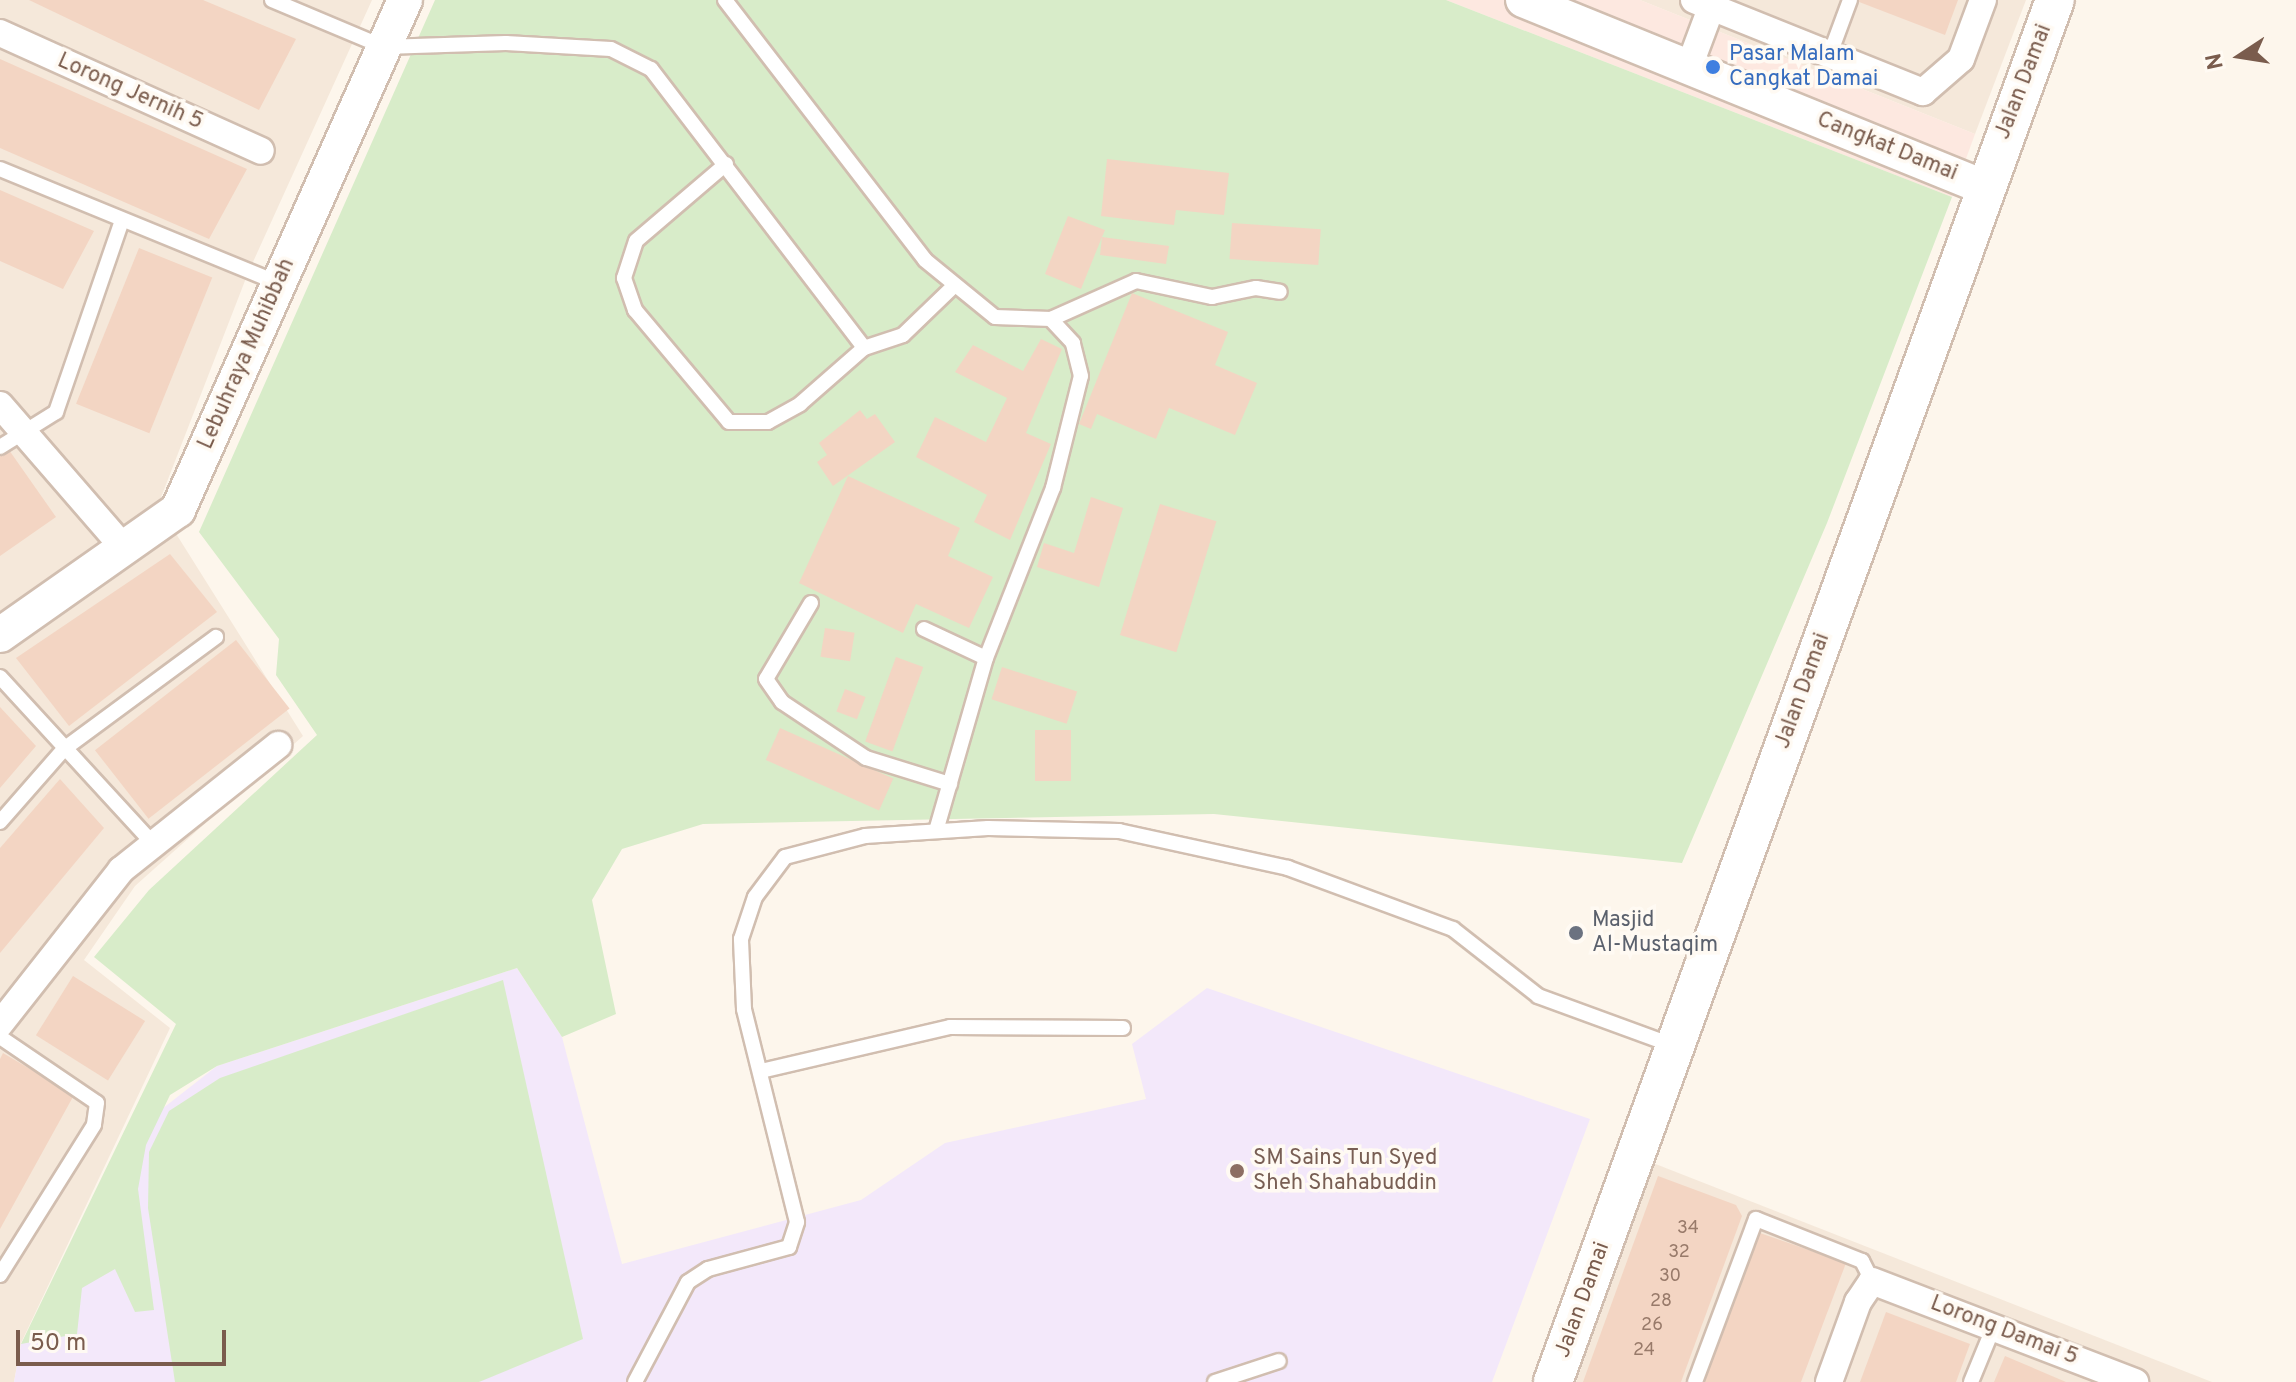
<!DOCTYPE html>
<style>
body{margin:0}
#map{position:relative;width:2296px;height:1382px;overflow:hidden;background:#fdf6ec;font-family:Overpass,sans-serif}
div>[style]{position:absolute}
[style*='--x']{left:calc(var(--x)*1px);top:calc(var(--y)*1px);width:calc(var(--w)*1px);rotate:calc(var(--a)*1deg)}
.residential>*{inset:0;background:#f5e8da}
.commercial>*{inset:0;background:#fde8e0}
.education>*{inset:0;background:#f3e8fa}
.green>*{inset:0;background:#d8ecc9}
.building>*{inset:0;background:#f3d5c3;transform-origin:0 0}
.roads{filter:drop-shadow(2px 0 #d1beb0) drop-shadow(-2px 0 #d1beb0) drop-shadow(0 2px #d1beb0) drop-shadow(0 -2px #d1beb0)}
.service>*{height:14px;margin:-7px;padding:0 7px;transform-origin:7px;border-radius:7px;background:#fff}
.minor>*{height:26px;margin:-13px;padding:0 13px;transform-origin:13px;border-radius:13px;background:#fff}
.tertiary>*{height:34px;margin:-17px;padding:0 17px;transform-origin:17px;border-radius:17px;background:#fff}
.secondary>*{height:38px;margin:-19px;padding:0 19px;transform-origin:19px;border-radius:19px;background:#fff}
.dots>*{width:22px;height:22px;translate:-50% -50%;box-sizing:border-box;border:4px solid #fffaf3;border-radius:50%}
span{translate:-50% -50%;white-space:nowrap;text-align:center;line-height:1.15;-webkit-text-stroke:7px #fffaf3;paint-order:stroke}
.number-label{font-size:18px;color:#987a6a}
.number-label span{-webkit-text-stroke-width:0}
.shop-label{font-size:22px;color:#366cbe}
.left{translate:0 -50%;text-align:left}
.street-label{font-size:22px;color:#7a5c4d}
.worship-label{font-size:22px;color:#5b616d}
.education-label{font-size:22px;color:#785e54}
.north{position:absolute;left:2200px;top:16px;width:80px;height:80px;-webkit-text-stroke:6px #fffaf3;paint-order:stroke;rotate:258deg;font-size:22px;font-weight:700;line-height:32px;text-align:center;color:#7a5c4d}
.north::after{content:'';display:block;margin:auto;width:28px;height:36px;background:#7a5c4d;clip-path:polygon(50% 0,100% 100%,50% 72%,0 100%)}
.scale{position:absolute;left:16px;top:1330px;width:210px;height:36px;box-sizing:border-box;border:4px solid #7a5c4d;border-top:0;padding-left:10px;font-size:24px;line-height:28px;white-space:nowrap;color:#7a5c4d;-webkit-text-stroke:6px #fffaf3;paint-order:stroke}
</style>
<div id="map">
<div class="residential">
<i style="clip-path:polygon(0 0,372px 0,248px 273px,158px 505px,303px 736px,135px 886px,84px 960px,170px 1028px,21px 1343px,14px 1382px,0 1382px)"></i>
<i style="clip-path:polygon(1640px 0,2026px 0,1975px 134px)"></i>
<i style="clip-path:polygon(1653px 1163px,2212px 1382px,1576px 1382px)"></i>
</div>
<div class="commercial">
<i style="clip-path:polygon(1446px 0,1640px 0,1975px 134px,1952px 197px)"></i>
</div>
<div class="education">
<i style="clip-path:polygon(517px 968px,562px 1037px,622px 1264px,861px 1200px,945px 1143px,1146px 1099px,1132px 1044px,1207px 988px,1590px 1119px,1492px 1382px,14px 1382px,21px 1344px,153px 1116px,217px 1066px)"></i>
</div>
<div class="green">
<i style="clip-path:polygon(435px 0,1446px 0,1952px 197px,1827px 523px,1682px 863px,1214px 814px,703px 824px,622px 849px,592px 900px,616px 1014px,562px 1037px,517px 968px,217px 1066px,170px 1095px,146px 1145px,138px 1189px,154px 1310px,135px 1312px,115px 1269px,82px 1288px,77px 1334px,21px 1344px,176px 1024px,94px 957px,149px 890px,317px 735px,276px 675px,279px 639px,199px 532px)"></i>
<i style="clip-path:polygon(503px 980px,583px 1339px,479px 1382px,175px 1382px,148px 1208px,149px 1152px,169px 1111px,220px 1078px)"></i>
</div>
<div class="building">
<i style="clip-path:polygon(29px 0,203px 0,296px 39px,259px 110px)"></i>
<i style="clip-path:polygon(1854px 0,1958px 0,1945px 35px)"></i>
<i style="clip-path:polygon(0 59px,247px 169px,209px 239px,0 148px)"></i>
<i style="clip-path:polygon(1107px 159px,1229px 173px,1224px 215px,1176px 210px,1174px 225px,1101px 216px)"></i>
<i style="clip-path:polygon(0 190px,94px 231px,63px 289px,0 261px)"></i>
<i style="clip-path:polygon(1068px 216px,1105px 230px,1102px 237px,1169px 246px,1166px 264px,1100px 255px,1102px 237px,1081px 289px,1045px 274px)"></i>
<i style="left:1232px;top:223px;width:89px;height:36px;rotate:4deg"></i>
<i style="left:139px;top:248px;width:79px;height:168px;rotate:22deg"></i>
<i style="clip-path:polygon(1132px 293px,1228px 332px,1215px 365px,1257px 383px,1235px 435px,1169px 408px,1156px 439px,1097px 414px,1091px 429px,1079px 424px)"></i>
<i style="clip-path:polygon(1041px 339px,1062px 349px,1026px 433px,1051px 444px,1010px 540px,974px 522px,987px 495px,916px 457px,935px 417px,986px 442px,1007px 398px,955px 372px,973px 345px,1023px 371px)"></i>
<i style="clip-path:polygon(860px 410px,867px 419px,875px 414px,895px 442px,833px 486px,817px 462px,827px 455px,819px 443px)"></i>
<i style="clip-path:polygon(9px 450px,56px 517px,0 556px,0 456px)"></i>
<i style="clip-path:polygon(848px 476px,960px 528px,948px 556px,993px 577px,969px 628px,916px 604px,903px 633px,799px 583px)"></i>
<i style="clip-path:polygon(1091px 497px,1123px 508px,1099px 587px,1037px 567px,1044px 543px,1074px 553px)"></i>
<i style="left:1160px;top:504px;width:59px;height:137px;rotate:17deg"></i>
<i style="clip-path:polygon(170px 554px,217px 612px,69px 726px,16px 658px)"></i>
<i style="left:825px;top:628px;width:30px;height:29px;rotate:9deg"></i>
<i style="left:236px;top:640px;width:87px;height:179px;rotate:52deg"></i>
<i style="left:896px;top:657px;width:29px;height:90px;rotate:20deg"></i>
<i style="left:1002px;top:667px;width:79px;height:34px;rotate:18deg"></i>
<i style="left:845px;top:689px;width:22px;height:24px;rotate:21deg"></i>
<i style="clip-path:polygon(0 707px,36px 746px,0 788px)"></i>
<i style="left:780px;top:728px;width:124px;height:35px;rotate:24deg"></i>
<i style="left:1035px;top:730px;width:36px;height:51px"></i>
<i style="clip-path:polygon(60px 779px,104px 828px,0 953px,0 848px)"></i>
<i style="left:73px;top:976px;width:85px;height:70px;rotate:32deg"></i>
<i style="clip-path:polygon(3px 1053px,74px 1095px,0 1229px,0 1059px)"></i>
<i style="clip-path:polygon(1658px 1176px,1736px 1205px,1742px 1216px,1681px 1382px,1583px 1382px)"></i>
<i style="clip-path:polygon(1760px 1233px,1846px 1263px,1801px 1382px,1703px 1382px)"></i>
<i style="clip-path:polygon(1886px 1312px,1970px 1344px,1956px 1382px,1860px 1382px)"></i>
<i style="clip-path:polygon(2005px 1356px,2066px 1382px,1994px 1382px)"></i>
</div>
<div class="roads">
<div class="service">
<i style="--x:272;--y:0;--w:121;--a:22.8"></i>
<i style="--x:384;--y:47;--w:122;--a:-1.9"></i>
<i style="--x:506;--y:43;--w:105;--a:3.3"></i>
<i style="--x:611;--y:49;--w:45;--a:26.6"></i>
<i style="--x:651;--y:69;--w:351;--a:52.6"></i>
<i style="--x:864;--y:348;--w:41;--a:-18.4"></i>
<i style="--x:903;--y:335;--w:72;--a:-43.9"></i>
<i style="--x:725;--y:0;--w:328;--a:52.4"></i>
<i style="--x:925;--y:260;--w:90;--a:39.2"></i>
<i style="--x:995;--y:317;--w:56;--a:2"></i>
<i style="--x:1051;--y:319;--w:93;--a:-24.1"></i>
<i style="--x:1136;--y:281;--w:78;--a:11.9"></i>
<i style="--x:1212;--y:297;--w:45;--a:-11.6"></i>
<i style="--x:1256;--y:288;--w:24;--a:9"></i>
<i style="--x:1830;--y:54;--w:58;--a:-69.7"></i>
<i style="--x:726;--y:164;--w:118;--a:139.5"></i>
<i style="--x:636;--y:241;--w:39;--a:108"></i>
<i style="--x:624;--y:278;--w:34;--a:71"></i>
<i style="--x:635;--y:310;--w:146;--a:50"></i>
<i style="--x:729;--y:422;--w:39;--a:0"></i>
<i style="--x:768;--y:422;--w:37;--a:-29"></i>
<i style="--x:800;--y:404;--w:85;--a:-41.2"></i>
<i style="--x:0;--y:169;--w:300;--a:22.3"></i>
<i style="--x:0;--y:447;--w:66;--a:-32"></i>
<i style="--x:56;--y:412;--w:203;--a:-71"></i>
<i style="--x:811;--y:603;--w:88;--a:120.6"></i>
<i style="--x:766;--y:679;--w:28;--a:55"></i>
<i style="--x:782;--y:702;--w:101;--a:33.7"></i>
<i style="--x:866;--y:758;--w:88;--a:17.2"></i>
<i style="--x:924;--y:629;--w:68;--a:25.1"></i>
<i style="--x:0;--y:677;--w:223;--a:47.4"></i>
<i style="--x:0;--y:822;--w:97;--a:-48.8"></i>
<i style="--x:64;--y:749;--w:189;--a:-36.4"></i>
<i style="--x:936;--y:831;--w:180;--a:-73.9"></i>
<i style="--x:986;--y:658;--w:183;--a:-68.5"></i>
<i style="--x:1053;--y:488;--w:115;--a:-76"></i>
<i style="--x:1081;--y:376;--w:34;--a:-104"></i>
<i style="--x:1073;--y:343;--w:33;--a:-133"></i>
<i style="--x:0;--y:1037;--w:117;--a:34.2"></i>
<i style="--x:97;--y:1103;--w:22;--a:98"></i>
<i style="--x:94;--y:1125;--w:177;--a:122.1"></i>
<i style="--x:761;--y:1071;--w:194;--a:-13.1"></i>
<i style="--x:950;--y:1027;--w:173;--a:0.3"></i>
<i style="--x:635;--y:1382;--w:113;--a:-62.1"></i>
<i style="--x:688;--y:1282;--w:24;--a:-33"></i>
<i style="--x:708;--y:1269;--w:84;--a:-15.2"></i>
<i style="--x:789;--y:1247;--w:26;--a:-72"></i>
<i style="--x:797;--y:1222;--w:219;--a:-104"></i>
<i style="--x:744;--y:1009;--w:70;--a:-92.5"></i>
<i style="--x:741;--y:939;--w:44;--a:-71.6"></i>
<i style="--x:755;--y:897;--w:50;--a:-53.1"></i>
<i style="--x:785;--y:857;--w:83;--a:-14.7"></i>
<i style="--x:865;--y:836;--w:123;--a:-3.7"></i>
<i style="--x:988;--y:828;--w:131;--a:1.3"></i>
<i style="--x:1119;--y:831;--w:173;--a:12.3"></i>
<i style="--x:1288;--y:868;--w:176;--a:20.3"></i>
<i style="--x:1453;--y:929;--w:108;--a:38.2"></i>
<i style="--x:1538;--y:996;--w:146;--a:20.1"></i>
<i style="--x:1215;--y:1382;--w:67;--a:-18.2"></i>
<i style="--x:1695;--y:1382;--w:174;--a:-69.5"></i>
<i style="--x:1756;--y:1219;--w:114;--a:21.6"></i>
<i style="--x:1862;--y:1261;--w:22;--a:63"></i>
<i style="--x:1971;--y:1382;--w:61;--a:-67.7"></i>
</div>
<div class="minor">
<i style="--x:1694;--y:0;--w:247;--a:21.9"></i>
<i style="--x:1923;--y:92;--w:50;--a:-41"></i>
<i style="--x:1961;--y:59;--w:63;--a:-69.6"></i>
<i style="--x:0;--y:33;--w:286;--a:24.3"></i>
<i style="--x:1689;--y:67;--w:72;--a:-69.5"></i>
<i style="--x:0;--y:405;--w:189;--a:49.1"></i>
<i style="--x:0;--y:1024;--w:196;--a:-51.8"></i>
<i style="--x:121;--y:870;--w:201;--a:-38.5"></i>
<i style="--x:1829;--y:1382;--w:85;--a:-70.1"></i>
<i style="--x:1858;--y:1302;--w:25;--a:-56"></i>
<i style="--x:1872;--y:1281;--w:282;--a:21"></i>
</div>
<div class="tertiary">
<i style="--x:1523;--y:0;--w:497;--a:22.1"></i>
<i style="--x:0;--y:635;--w:218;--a:-35.1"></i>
<i style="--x:178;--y:510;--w:558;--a:-66.01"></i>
</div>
<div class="secondary">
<i style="--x:1553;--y:1382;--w:1470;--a:-70.04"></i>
</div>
</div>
<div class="dots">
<i style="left:1713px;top:67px;background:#3f7fe0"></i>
<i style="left:1576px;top:933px;background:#6b7280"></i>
<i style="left:1237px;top:1171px;background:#8d6e63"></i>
</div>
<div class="number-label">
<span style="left:1688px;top:1229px">34</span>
<span style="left:1679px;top:1253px">32</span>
<span style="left:1670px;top:1277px">30</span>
<span style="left:1661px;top:1302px">28</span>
<span style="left:1652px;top:1326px">26</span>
<span style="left:1644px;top:1351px">24</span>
</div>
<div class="shop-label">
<span class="left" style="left:1729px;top:67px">Pasar Malam<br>Cangkat Damai</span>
</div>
<div class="street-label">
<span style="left:2024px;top:82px;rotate:-69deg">Jalan Damai</span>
<span style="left:130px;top:92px;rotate:24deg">Lorong Jernih 5</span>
<span style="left:1887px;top:147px;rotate:22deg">Cangkat Damai</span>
<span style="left:247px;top:354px;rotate:-66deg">Lebuhraya Muhibbah</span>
<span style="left:1803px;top:691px;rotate:-70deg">Jalan Damai</span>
<span style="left:1583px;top:1300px;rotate:-70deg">Jalan Damai</span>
<span style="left:2004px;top:1331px;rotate:21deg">Lorong Damai 5</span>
</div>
<div class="worship-label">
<span class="left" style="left:1592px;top:933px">Masjid<br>Al-Mustaqim</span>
</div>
<div class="education-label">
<span class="left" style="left:1253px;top:1171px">SM Sains Tun Syed<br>Sheh Shahabuddin</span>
</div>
<div class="north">N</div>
<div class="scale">50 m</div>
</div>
